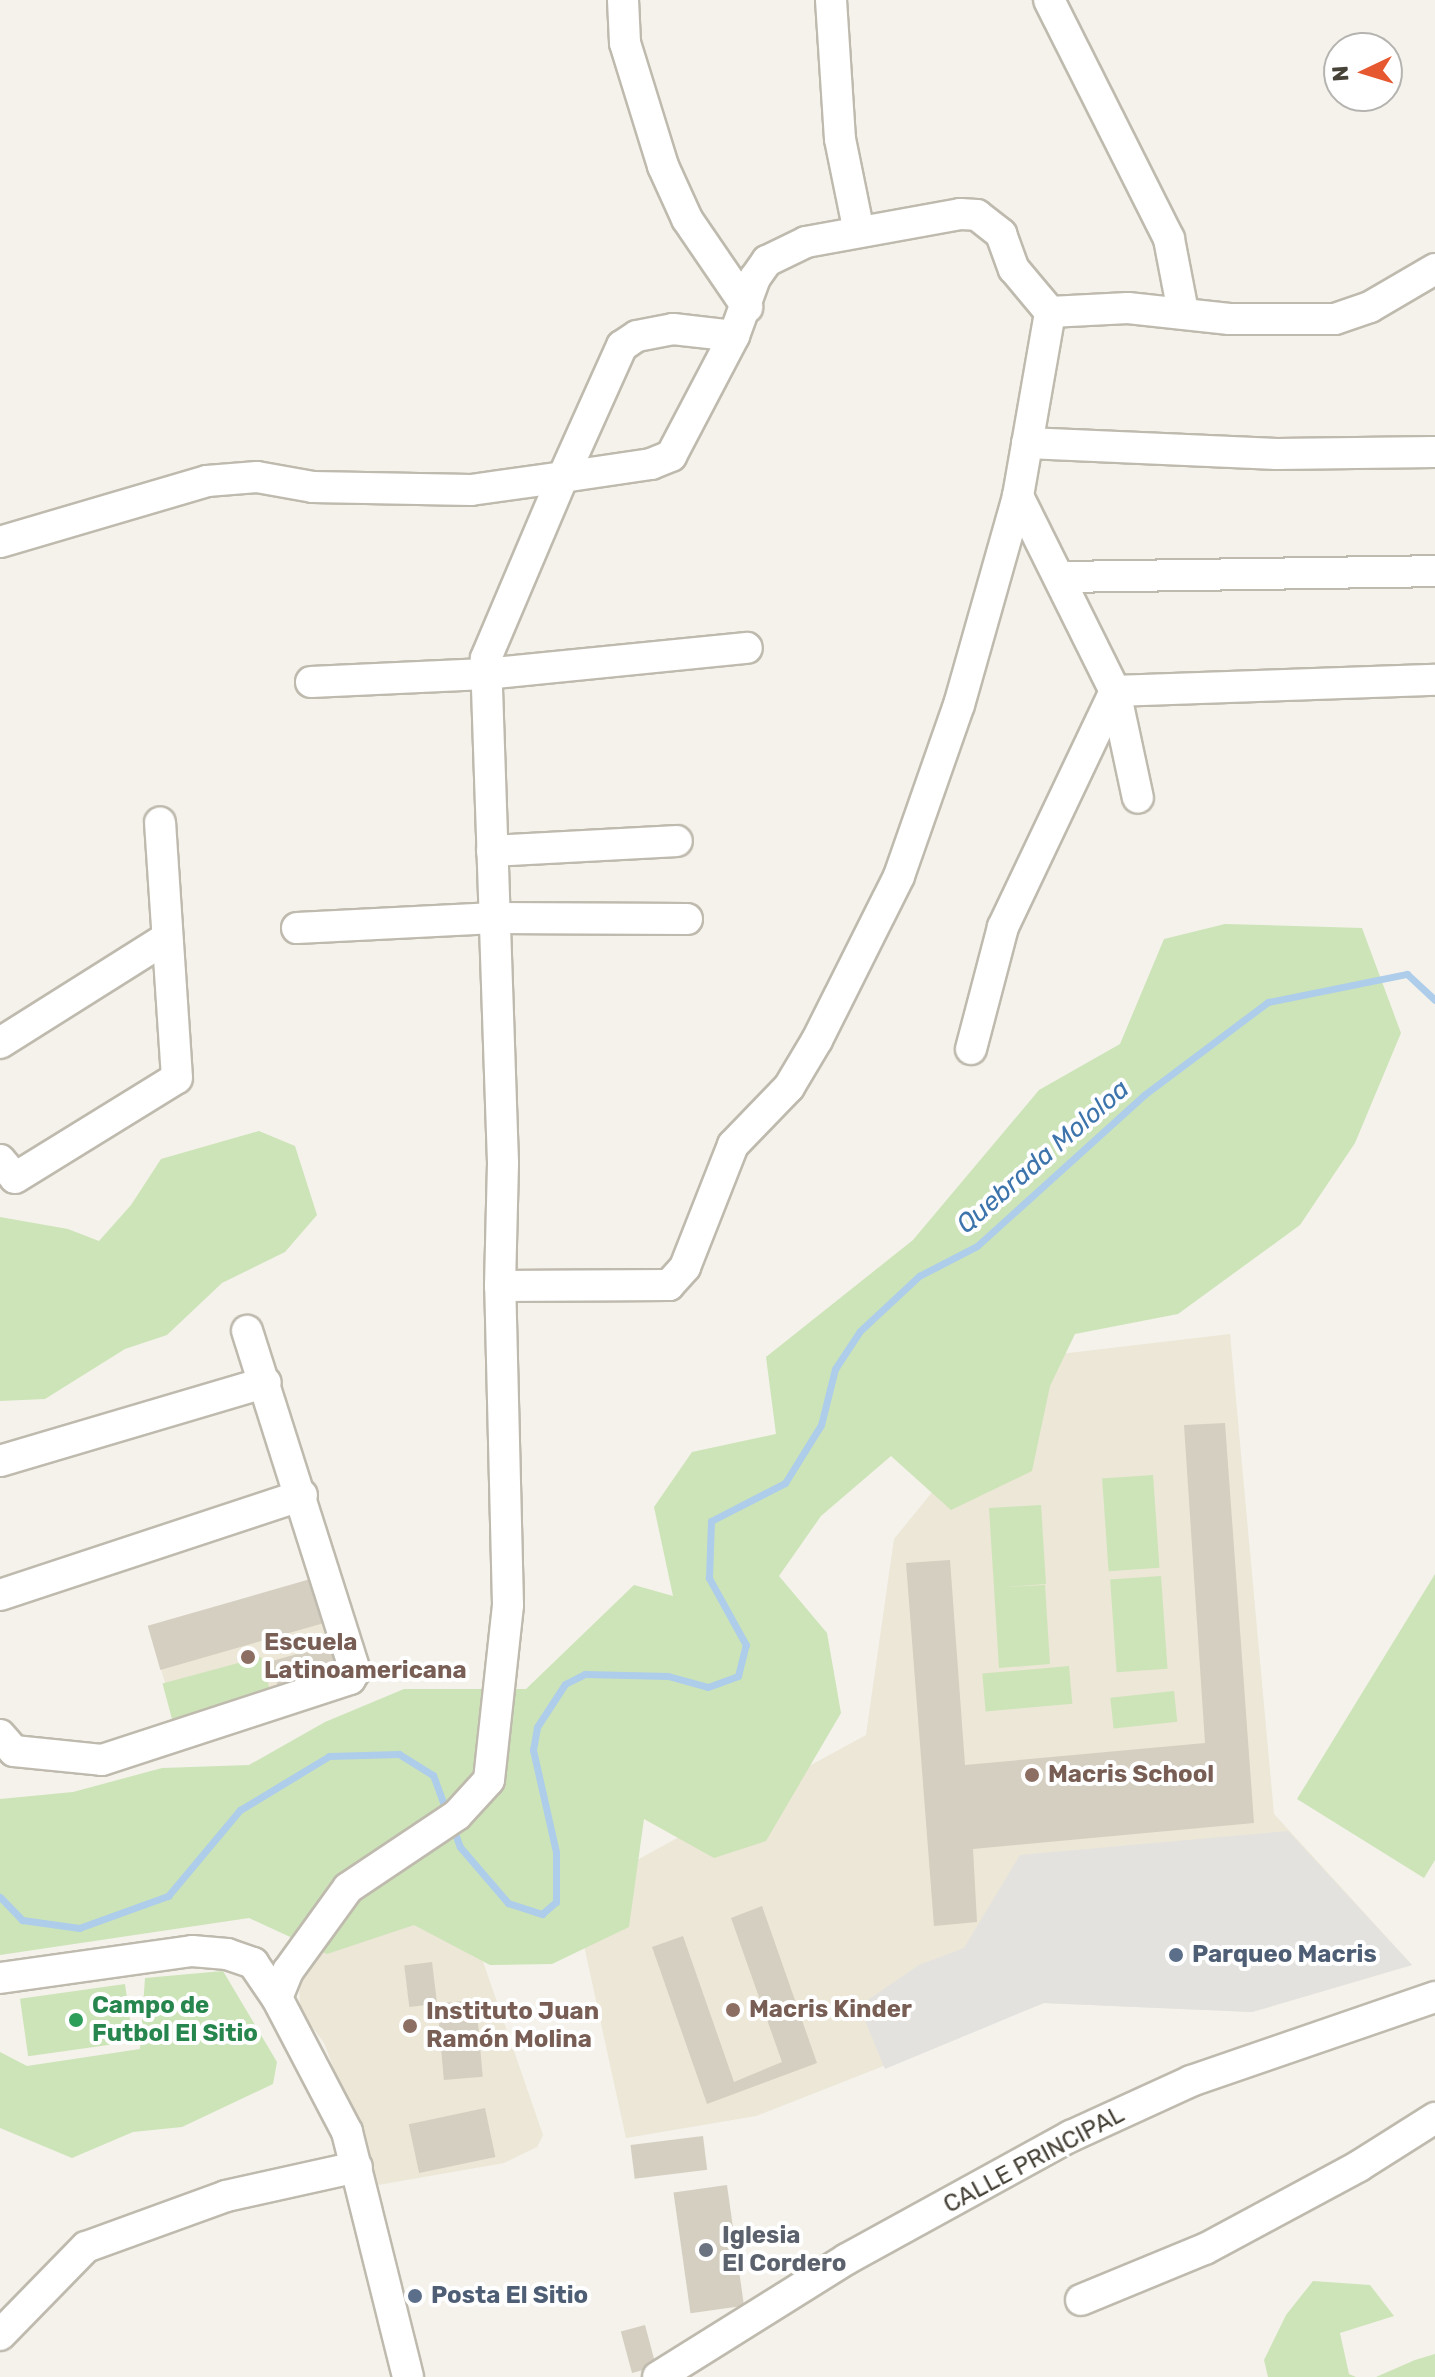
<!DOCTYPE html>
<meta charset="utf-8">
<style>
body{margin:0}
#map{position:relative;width:1435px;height:2377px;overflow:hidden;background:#f4f2eb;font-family:Rubik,sans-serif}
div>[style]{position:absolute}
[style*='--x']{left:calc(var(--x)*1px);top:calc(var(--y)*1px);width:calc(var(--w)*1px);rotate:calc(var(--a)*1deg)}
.education>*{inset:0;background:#ece7d6;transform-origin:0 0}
.green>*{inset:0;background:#cde4b8;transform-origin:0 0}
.parking>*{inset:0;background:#e3e2df}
.stream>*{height:7px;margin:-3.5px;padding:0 3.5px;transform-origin:3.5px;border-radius:3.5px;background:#aecdea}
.building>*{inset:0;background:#d5cfc1;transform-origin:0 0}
.roads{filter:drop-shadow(2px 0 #bfbaae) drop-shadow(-2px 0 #bfbaae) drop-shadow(0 2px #bfbaae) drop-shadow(0 -2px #bfbaae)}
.minor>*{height:30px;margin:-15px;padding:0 15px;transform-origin:15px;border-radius:15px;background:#fff}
.dots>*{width:22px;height:22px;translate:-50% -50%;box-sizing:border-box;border:4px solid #fff;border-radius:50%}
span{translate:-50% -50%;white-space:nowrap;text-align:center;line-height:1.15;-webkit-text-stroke:8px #fff;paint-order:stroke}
.education-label{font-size:24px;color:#785e54;font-weight:700}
.left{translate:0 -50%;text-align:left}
.service-label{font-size:24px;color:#4e5e75;font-weight:700}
.leisure-label{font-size:24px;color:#27864d;font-weight:700}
.street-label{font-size:24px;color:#484339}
.worship-label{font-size:24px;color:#5b616d;font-weight:700}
.water-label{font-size:26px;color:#3c74ab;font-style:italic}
.north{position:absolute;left:1323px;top:32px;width:80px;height:80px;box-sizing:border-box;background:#fff;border:2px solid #b6b4b0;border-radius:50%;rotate:266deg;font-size:22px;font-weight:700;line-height:32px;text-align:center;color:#484339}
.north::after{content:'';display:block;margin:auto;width:28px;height:36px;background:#e65830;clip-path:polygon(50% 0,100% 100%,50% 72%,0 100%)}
</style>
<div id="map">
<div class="education">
<i style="clip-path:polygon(1230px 1334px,1274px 1814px,1412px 1965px,1252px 2012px,1044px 2003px,756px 2116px,626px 2138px,573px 1895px,866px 1735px,894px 1539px,1043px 1356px)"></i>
<i style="left:314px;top:1578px;width:105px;height:173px;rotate:73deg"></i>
<i style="clip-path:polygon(443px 1846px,543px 2135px,537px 2147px,504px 2163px,378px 2185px,324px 2043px,300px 2010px,299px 1979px,336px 1920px)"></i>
</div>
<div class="green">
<i style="clip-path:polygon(1225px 924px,1362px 928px,1401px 1033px,1355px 1143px,1300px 1225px,1178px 1314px,1075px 1334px,1050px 1386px,1032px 1471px,951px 1510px,891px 1456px,821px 1516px,779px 1576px,827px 1633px,841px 1713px,766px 1841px,714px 1858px,644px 1819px,629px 1927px,552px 1964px,490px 1965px,414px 1925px,327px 1954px,249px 1918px,0 1955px,0 1799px,73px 1792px,162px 1768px,249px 1765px,325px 1722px,404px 1689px,526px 1689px,634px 1585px,673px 1596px,654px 1507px,692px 1452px,776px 1434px,766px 1357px,913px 1240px,1039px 1090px,1120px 1044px,1164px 939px)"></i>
<i style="clip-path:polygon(259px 1131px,295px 1146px,317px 1215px,285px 1252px,222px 1283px,167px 1335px,125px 1349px,45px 1399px,0 1401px,0 1217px,68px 1229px,99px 1241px,131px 1205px,161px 1159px)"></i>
<i style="left:1153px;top:1475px;width:93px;height:51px;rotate:86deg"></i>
<i style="clip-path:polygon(1041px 1505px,1046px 1584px,1006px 1587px,1045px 1585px,1050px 1664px,999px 1668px,989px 1508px)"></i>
<i style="clip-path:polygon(1435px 1574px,1435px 1860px,1424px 1878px,1297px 1799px)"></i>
<i style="left:1161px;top:1576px;width:93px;height:51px;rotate:86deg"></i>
<i style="left:261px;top:1657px;width:43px;height:102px;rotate:75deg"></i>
<i style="left:1069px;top:1666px;width:38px;height:87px;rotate:85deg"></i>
<i style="left:1174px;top:1691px;width:31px;height:64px;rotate:84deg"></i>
<i style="clip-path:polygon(223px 1971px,277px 2062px,273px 2084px,182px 2127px,133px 2132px,72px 2158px,0 2128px,0 2052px,27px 2066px,140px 2049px,145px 1978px)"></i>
<i style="left:125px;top:1984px;width:58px;height:106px;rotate:82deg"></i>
<i style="clip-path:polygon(1313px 2281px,1370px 2285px,1394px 2316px,1340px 2333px,1349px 2374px,1356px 2377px,1268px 2377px,1264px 2360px,1286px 2315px)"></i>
<i style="clip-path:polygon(1435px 2354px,1435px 2377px,1376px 2377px,1415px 2360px)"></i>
</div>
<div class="parking">
<i style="clip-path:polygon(1288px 1831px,1412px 1965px,1252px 2012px,1044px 2003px,885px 2069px,859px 2006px,919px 1965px,964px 1948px,1020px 1855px)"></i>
</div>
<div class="stream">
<i style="--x:453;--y:1828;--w:20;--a:70"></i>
<i style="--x:460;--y:1847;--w:74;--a:49.4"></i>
<i style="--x:508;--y:1903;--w:36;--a:18"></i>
<i style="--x:542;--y:1914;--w:18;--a:-41"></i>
<i style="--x:556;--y:1902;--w:50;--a:-90"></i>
<i style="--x:556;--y:1852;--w:105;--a:-102.7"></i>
<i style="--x:533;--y:1750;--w:23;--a:-80"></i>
<i style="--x:537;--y:1727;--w:51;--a:-56.9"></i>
<i style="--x:565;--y:1684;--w:22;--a:-27"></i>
<i style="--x:585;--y:1674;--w:83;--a:1.4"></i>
<i style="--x:668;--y:1676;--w:41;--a:15.4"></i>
<i style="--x:708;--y:1687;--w:32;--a:-20"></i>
<i style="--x:738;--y:1676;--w:32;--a:-76"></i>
<i style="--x:746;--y:1645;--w:77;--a:-118.9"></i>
<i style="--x:709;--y:1578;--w:57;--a:-88"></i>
<i style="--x:711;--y:1521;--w:83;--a:-27.2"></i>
<i style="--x:785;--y:1483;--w:68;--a:-58.2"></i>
<i style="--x:821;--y:1425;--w:58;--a:-76"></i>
<i style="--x:835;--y:1369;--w:45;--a:-56.7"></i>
<i style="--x:860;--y:1331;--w:81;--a:-43"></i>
<i style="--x:919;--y:1276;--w:65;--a:-27.3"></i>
<i style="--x:977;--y:1246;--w:225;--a:-42.1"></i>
<i style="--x:1144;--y:1095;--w:155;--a:-36.9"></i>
<i style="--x:1268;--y:1002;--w:142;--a:-11.4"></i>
<i style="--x:1407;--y:974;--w:38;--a:43"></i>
<i style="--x:0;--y:1897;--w:32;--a:46"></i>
<i style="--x:22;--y:1920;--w:58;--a:8"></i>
<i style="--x:79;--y:1928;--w:95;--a:-19.8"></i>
<i style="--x:168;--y:1896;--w:112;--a:-50.1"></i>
<i style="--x:240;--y:1810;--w:104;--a:-31.2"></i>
<i style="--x:329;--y:1756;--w:70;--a:-1.6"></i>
<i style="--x:399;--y:1754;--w:40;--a:32"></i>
<i style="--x:433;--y:1775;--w:40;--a:69.8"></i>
</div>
<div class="building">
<i style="clip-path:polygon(1225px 1423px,1254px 1823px,973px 1849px,977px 1922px,934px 1926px,906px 1563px,950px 1560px,965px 1765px,1205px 1743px,1184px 1425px)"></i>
<i style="left:314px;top:1578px;width:46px;height:173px;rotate:74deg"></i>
<i style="left:335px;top:1643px;width:36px;height:67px;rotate:74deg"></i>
<i style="clip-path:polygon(762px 1906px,817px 2063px,707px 2104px,652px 1947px,683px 1936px,734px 2082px,782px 2062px,731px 1918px)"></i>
<i style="left:432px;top:1962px;width:42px;height:28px;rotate:83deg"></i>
<i style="left:476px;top:2000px;width:77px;height:39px;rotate:85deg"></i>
<i style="left:485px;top:2108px;width:50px;height:78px;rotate:78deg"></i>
<i style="left:703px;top:2136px;width:34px;height:73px;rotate:83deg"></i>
<i style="left:727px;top:2185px;width:122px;height:54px;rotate:82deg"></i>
<i style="left:645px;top:2325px;width:43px;height:25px;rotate:75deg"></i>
</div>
<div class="roads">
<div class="minor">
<i style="--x:623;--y:0;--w:43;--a:87.3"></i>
<i style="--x:625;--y:43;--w:129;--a:72.8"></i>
<i style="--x:663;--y:166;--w:58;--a:65.6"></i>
<i style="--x:687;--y:219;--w:107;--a:55.7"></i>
<i style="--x:831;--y:0;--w:139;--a:86.3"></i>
<i style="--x:840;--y:139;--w:95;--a:78.5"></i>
<i style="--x:1049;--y:0;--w:267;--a:63.3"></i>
<i style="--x:1169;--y:239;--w:74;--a:79.1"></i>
<i style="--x:1027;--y:443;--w:250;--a:2.5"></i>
<i style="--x:1277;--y:454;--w:158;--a:-0.7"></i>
<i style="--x:1018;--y:496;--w:218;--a:63.6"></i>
<i style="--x:1115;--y:691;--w:109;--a:77.9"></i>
<i style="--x:0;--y:542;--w:216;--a:-16.4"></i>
<i style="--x:207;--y:481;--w:50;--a:-4.6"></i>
<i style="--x:257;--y:477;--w:57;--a:10.1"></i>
<i style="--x:313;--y:487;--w:158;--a:1.1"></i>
<i style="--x:471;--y:490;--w:93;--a:-8"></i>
<i style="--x:563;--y:477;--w:144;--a:-65.8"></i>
<i style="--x:622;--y:346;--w:18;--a:-34"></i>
<i style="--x:637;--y:336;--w:37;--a:-11"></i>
<i style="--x:673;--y:329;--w:61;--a:6.5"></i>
<i style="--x:1062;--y:577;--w:373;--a:-0.9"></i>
<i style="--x:311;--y:682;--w:174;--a:-2.6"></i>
<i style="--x:485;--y:674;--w:263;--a:-5.7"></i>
<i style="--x:492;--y:851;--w:185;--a:-3.1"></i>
<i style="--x:297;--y:928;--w:198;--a:-2.9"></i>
<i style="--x:495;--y:918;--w:192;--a:0.3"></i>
<i style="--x:0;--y:1043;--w:197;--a:-32.2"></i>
<i style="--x:971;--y:1049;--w:126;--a:-75.3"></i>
<i style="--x:1003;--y:927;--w:261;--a:-64.6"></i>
<i style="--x:1115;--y:691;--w:320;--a:-2"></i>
<i style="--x:0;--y:1160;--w:23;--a:50"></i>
<i style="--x:15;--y:1178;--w:190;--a:-31.7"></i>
<i style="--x:177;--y:1078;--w:256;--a:-93.8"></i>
<i style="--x:500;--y:1286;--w:123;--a:-88.6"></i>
<i style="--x:503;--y:1163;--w:505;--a:-91.93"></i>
<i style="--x:486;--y:658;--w:197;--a:-67"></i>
<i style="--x:563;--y:477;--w:89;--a:-8.4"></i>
<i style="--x:651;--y:464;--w:22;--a:-22"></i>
<i style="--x:671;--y:456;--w:136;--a:-62.3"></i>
<i style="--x:734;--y:336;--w:62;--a:-70.1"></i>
<i style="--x:755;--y:278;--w:21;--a:-55"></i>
<i style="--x:767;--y:261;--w:43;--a:-26"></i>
<i style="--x:806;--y:242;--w:157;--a:-10.3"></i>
<i style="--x:960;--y:214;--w:17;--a:3"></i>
<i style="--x:977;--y:215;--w:31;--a:38"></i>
<i style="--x:1001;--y:234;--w:37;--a:70"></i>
<i style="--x:1014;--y:269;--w:56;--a:50.1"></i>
<i style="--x:1050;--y:312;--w:78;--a:-2.9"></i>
<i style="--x:1128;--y:308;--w:102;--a:6.2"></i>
<i style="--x:1229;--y:319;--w:106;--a:0"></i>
<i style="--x:1335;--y:319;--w:37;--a:-19"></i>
<i style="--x:1370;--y:307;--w:75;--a:-30.3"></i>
<i style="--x:0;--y:1461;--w:277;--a:-16.5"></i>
<i style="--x:0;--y:1595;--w:318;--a:-18.3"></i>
<i style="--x:0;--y:1735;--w:21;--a:49"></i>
<i style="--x:14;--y:1751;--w:88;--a:5.8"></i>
<i style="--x:102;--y:1760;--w:261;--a:-18.1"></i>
<i style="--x:350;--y:1679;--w:9;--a:-58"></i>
<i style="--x:355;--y:1671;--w:357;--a:-107.6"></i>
<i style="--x:0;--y:1978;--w:194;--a:-8"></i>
<i style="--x:192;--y:1951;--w:35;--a:5"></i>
<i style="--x:227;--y:1954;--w:28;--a:19"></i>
<i style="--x:253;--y:1963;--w:42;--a:55.6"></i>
<i style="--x:277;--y:1998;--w:151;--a:62.4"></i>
<i style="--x:347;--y:2132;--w:252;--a:76"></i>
<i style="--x:277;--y:1998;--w:29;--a:-68"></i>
<i style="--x:288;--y:1971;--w:102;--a:-54.1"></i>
<i style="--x:348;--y:1888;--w:131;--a:-33.8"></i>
<i style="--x:457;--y:1815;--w:47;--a:-47.6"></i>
<i style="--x:489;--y:1780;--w:176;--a:-83.8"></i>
<i style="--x:508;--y:1605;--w:319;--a:-91.4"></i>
<i style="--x:500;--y:1286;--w:169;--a:-0.3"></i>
<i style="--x:669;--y:1285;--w:24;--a:-48"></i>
<i style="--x:685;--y:1267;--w:131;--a:-68.5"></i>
<i style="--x:733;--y:1145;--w:81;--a:-46"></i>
<i style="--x:789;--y:1087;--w:55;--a:-59.2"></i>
<i style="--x:817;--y:1040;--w:183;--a:-63.4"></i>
<i style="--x:899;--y:876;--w:181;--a:-70.7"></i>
<i style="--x:959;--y:705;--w:217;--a:-74.2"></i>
<i style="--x:1018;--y:496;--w:187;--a:-80.1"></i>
<i style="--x:1081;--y:2300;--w:134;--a:-22.4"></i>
<i style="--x:1205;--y:2249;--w:175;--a:-28.3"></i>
<i style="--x:1359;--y:2166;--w:90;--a:-32.3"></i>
<i style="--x:0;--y:2335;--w:123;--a:-45.7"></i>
<i style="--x:86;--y:2247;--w:149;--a:-20"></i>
<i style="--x:226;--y:2196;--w:134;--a:-12.5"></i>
<i style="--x:658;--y:2377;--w:223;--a:-32"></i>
<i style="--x:847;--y:2259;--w:256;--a:-28.8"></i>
<i style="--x:1071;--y:2136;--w:132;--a:-24.6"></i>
<i style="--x:1191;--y:2081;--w:258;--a:-19"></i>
</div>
</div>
<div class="dots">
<i style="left:248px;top:1657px;background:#8d6e63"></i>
<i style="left:1032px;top:1775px;background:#8d6e63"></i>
<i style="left:1176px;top:1955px;background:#5c6f8a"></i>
<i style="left:733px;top:2010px;background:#8d6e63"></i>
<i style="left:76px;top:2020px;background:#2e9e5b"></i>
<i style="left:410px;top:2026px;background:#8d6e63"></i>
<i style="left:706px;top:2250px;background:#6b7280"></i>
<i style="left:415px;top:2296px;background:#5c6f8a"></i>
</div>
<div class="education-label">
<span class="left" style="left:264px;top:1657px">Escuela<br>Latinoamericana</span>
<span class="left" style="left:1048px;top:1775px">Macris School</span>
<span class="left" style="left:749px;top:2010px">Macris Kinder</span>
<span class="left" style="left:426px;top:2026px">Instituto Juan<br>Ramón Molina</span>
</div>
<div class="service-label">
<span class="left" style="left:1192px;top:1955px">Parqueo Macris</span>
<span class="left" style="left:431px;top:2296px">Posta El Sitio</span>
</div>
<div class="leisure-label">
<span class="left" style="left:92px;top:2020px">Campo de<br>Futbol El Sitio</span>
</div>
<div class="street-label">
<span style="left:1034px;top:2160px;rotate:-28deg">CALLE PRINCIPAL</span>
</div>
<div class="worship-label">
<span class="left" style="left:722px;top:2250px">Iglesia<br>El Cordero</span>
</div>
<div class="water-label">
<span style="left:1043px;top:1157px;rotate:-41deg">Quebrada Mololoa</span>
</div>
<div class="north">N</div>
</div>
